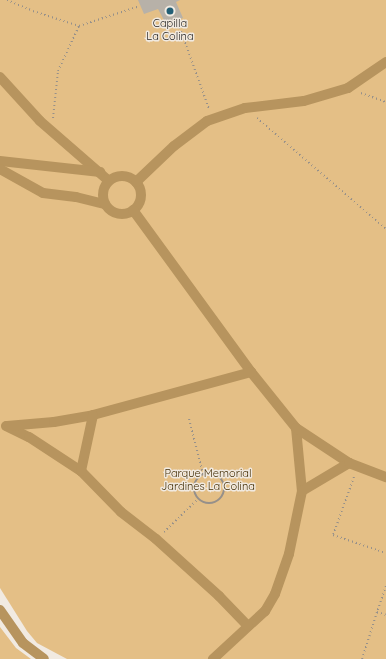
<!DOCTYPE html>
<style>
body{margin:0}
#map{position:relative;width:386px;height:659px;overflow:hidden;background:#f1eae1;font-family:Quicksand,sans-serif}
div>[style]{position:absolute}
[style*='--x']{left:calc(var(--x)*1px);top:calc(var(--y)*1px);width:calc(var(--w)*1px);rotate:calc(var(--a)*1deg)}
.green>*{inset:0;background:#e4bf86}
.building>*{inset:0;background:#b7b1a8}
.path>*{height:2px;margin-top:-1px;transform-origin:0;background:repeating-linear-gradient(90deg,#96908a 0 1px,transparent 0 4px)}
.path>.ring{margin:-1px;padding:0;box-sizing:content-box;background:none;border:2px solid #96908a;border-radius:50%}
.minor>*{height:10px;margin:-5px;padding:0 5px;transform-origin:5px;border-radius:5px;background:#b7945e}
.minor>.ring{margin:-5px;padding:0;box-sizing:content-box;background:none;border:10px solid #b7945e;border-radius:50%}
.dots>*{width:11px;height:11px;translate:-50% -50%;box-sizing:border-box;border:2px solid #f1eae1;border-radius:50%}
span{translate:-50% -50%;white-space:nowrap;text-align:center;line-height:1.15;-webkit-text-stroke:3px #f1eae1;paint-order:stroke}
.poi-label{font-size:11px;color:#292623}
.park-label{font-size:11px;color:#432e05}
</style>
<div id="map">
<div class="green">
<i style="clip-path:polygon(0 0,386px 0,386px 659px,67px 659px,37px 643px,27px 631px,0 588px)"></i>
<i style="clip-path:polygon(0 627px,16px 648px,31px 659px,0 659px)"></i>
</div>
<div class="building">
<i style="clip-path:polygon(138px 0,180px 0,176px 2px,183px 18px,166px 24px,158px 9px,144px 14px)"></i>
</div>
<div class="path">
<i style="--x:7;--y:0;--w:28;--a:23"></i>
<i style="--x:33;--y:11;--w:48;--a:18.1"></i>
<i style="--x:79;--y:26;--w:64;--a:-18.2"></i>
<i style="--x:177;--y:20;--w:95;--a:70.2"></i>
<i style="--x:361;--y:93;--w:27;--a:20"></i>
<i style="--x:53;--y:118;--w:47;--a:-83.9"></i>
<i style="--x:58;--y:71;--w:50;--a:-65"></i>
<i style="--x:257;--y:118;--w:170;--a:40.7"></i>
<i style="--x:189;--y:419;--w:57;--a:75.7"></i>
<i class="ring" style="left:194px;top:473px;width:28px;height:28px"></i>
<i style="--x:354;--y:477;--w:62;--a:109.9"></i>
<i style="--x:333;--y:535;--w:56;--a:18.8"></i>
<i style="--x:164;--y:532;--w:47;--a:-44.1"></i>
<i style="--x:386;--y:586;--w:28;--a:109"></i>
<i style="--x:377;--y:612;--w:9;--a:18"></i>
<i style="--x:362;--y:659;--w:49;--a:-72.3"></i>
</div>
<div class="minor">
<i style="--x:0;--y:77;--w:59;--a:47.7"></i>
<i style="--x:40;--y:121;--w:91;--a:41"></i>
<i style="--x:0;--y:161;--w:101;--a:6.3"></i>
<i style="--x:0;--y:169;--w:49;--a:29.2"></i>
<i style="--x:43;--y:193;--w:33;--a:7"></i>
<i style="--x:76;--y:197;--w:30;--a:14"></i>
<i class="ring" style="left:103px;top:176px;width:28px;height:28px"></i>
<i style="--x:136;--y:182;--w:52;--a:-43.5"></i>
<i style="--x:174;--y:146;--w:41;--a:-37.1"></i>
<i style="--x:207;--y:121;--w:40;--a:-18.9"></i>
<i style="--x:245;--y:108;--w:59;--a:-6.8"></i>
<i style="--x:304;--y:101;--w:46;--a:-16.5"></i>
<i style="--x:348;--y:88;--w:46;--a:-34.4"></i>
<i style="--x:133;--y:210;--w:200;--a:53.9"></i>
<i style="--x:251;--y:372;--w:72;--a:51.2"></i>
<i style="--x:296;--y:428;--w:63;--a:84.6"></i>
<i style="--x:302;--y:491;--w:64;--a:101.7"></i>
<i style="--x:289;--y:554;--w:42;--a:109.3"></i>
<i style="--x:275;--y:594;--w:20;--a:120"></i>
<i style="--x:265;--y:611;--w:71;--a:137.3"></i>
<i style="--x:6;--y:426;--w:25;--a:26"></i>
<i style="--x:29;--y:437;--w:62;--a:33.2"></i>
<i style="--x:81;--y:471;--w:57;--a:45.7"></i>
<i style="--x:121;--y:512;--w:44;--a:37.6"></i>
<i style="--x:156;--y:539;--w:85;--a:42.1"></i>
<i style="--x:219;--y:596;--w:42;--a:46"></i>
<i style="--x:7;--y:426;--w:47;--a:-4.9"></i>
<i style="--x:54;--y:422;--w:40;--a:-10"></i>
<i style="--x:93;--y:415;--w:164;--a:-15.2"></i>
<i style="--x:296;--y:428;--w:64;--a:33.4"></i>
<i style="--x:81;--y:471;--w:57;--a:-77.9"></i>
<i style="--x:302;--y:491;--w:55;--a:-30.8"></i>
<i style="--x:349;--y:463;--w:40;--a:21"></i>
<i style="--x:0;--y:610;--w:40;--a:55.1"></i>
<i style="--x:23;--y:643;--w:26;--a:37"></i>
</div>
<div class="dots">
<i style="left:170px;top:11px;background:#235f76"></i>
</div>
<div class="poi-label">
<span style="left:170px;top:30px">Capilla<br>La Colina</span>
</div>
<div class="park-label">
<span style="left:208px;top:480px">Parque Memorial<br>Jardines La Colina</span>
</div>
</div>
